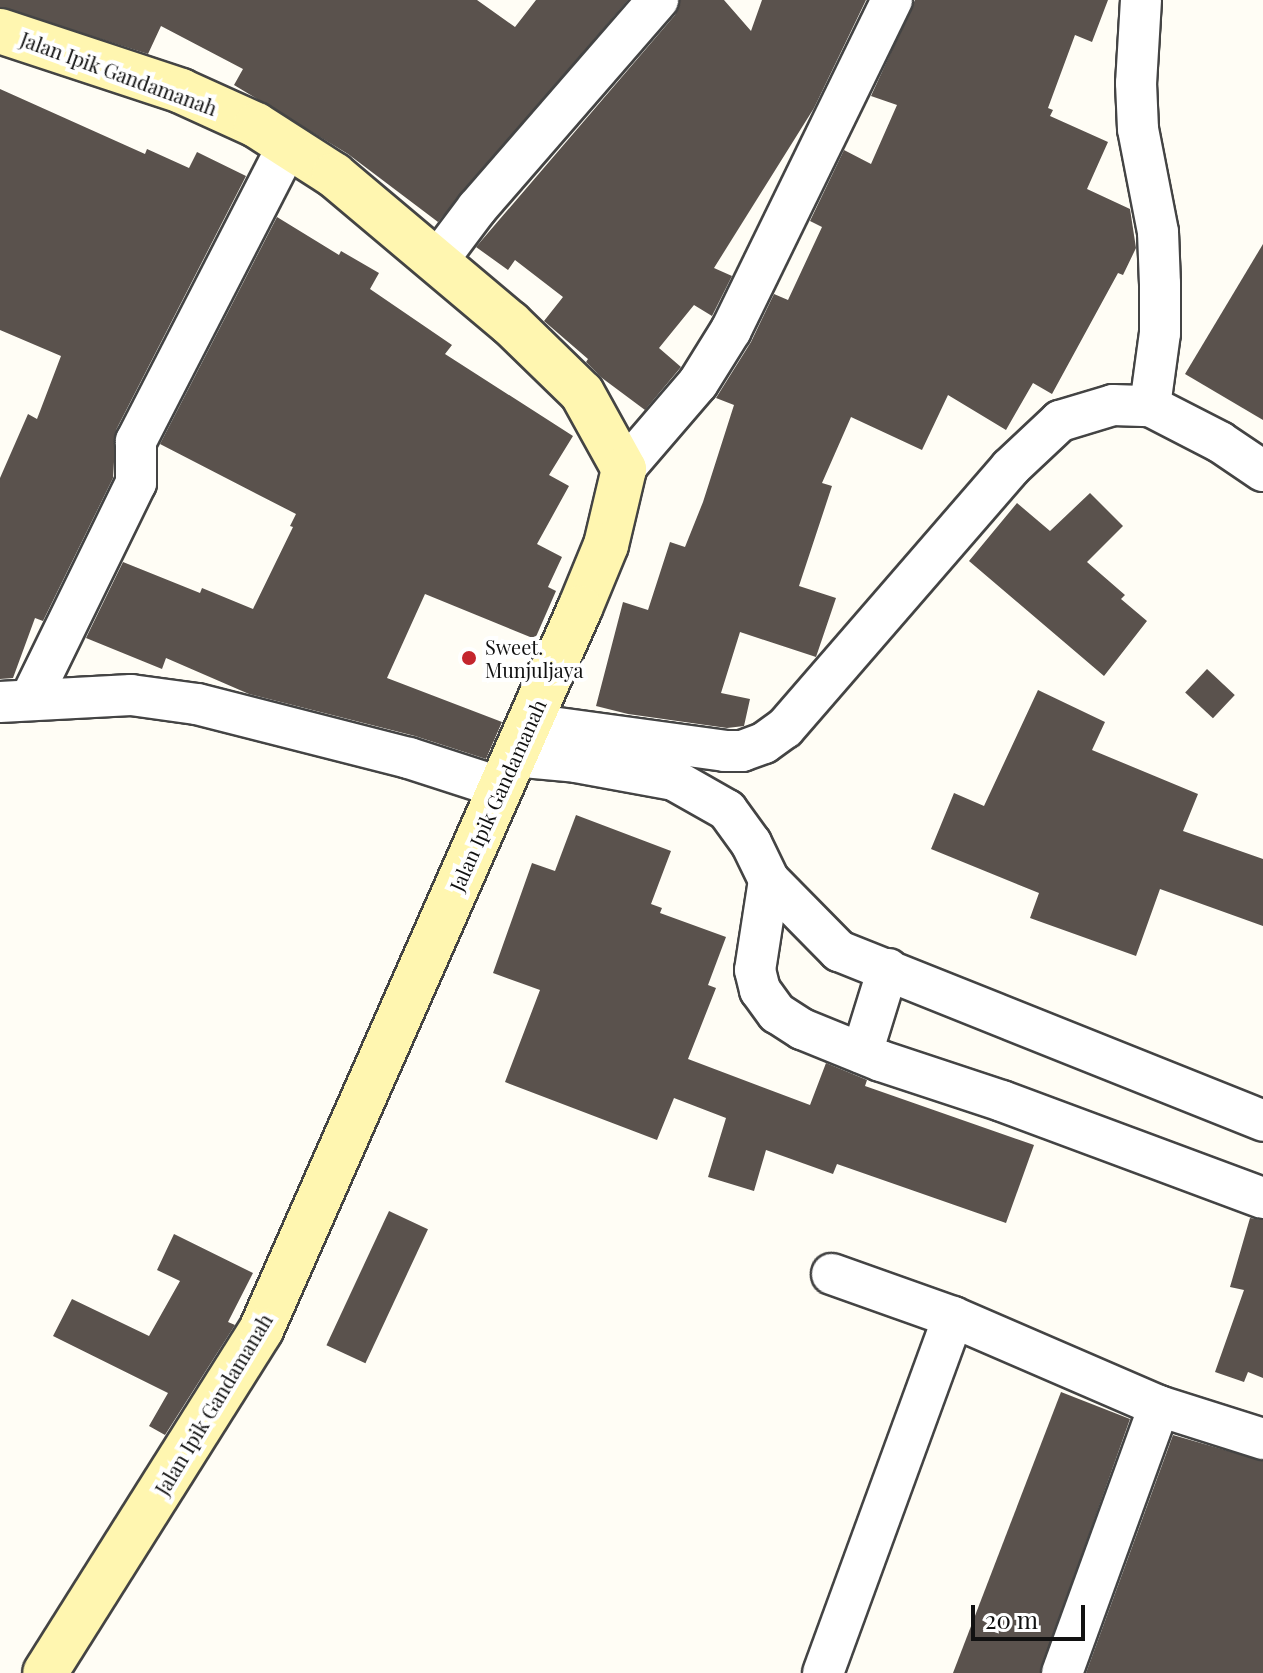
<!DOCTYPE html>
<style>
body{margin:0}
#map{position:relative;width:1263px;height:1673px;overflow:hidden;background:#fffdf5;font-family:"Playfair Display",serif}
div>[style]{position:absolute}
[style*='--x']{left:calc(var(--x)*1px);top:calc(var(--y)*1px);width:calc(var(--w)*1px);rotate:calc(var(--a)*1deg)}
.building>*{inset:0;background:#5a524d;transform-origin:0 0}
.roads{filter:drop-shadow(2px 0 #444) drop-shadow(-2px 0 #444) drop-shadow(0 2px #444) drop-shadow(0 -2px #444)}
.street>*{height:40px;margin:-20px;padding:0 20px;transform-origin:20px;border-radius:20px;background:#fff}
.secondary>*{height:44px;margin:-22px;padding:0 22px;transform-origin:22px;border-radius:22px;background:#fff6b0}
.dots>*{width:22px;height:22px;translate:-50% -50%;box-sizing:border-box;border:4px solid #fff;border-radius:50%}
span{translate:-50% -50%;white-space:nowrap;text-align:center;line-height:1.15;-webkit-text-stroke:8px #fff;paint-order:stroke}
.street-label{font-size:20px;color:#111}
.poi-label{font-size:20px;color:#111}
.left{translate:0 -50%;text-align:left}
.scale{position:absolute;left:971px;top:1605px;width:114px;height:36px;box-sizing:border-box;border:4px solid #111;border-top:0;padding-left:10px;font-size:24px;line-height:28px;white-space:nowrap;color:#111;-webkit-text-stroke:6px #fff;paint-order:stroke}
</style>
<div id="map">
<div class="building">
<i style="clip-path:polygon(0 0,477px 0,515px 27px,536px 0,628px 0,438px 222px,348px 154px,234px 85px,243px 69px,161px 26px,148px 54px,0 7px)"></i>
<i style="clip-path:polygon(680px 0,724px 0,751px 31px,762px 0,866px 0,814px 108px,714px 268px,732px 276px,712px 316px,694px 305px,659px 348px,681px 367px,645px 410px,602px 378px,586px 362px,588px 359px,544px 321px,563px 297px,515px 260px,508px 270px,476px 247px,675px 15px)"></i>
<i style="clip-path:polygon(915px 0,1108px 0,1092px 42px,1075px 35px,1048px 108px,1053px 110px,1050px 116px,1108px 142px,1087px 189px,1130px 209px,1136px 248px,1123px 275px,1118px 273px,1052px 394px,1033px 383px,1006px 430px,948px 395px,922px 450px,851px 417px,822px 483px,832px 486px,799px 586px,836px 598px,816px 657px,740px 632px,721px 693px,750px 699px,744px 726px,727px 728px,628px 714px,596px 706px,623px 602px,648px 610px,670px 542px,685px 547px,703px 502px,734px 405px,716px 398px,751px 342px,774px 294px,788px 300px,822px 227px,810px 221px,844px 150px,871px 164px,897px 105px,871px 96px)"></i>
<i style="clip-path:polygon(0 89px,145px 154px,147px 149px,189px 168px,197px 152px,246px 176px,116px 430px,113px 478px,43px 621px,35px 618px,13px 678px,0 679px,0 478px,28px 414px,37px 419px,61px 356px,0 330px)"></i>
<i style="clip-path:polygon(277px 217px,339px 255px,341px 251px,379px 273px,370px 289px,452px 345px,445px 354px,573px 436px,549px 475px,569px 486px,537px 544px,562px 557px,548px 587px,556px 591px,535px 639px,425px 594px,387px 678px,502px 722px,486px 759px,415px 736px,249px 694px,166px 658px,162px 669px,86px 638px,123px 562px,200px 593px,202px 588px,253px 609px,293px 527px,290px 526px,296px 514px,160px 444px)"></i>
<i style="clip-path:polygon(1263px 244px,1263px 420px,1185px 374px)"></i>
<i style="clip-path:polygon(1090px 493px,1123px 526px,1087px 562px,1125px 595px,1121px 599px,1147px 621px,1104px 676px,969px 561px,1017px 503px,1050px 531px)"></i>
<i style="left:1207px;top:669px;width:38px;height:32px;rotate:43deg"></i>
<i style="clip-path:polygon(1038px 690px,1105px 722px,1092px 750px,1198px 794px,1183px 831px,1263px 859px,1263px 926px,1160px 889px,1136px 956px,1030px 918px,1039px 893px,931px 849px,954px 793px,984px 806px)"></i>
<i style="clip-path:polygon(576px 815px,671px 851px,651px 904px,662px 908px,660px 913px,726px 937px,708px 985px,716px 988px,688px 1059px,810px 1105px,826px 1063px,867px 1080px,865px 1086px,1034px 1145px,1006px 1223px,837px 1164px,833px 1174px,766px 1150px,754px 1191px,708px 1177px,726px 1118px,674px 1098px,657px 1140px,505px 1082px,540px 990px,493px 973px,532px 863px,555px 871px)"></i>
<i style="left:389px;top:1211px;width:43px;height:148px;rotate:25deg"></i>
<i style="clip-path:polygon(1250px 1218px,1263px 1220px,1263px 1378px,1248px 1372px,1244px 1382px,1215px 1372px,1244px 1290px,1230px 1287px)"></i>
<i style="clip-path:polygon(174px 1234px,253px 1273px,228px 1322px,235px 1325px,165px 1435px,149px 1426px,168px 1393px,53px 1336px,72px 1299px,149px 1336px,180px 1281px,157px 1270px)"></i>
<i style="clip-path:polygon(1061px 1392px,1130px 1419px,1040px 1673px,953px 1673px)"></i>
<i style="clip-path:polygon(1173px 1435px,1263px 1461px,1263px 1673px,1086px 1673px)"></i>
</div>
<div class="roads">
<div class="street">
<i style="--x:1141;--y:0;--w:83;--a:93.4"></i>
<i style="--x:1136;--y:83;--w:46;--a:87.5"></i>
<i style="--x:1138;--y:129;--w:105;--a:79"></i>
<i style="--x:1158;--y:232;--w:52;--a:87.8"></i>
<i style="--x:1160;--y:284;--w:49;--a:90"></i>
<i style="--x:1160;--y:333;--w:74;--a:97.8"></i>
<i style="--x:438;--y:260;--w:65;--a:-53.1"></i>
<i style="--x:477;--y:208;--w:276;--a:-49"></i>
<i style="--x:624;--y:469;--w:113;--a:-49.3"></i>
<i style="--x:698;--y:383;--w:62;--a:-58.1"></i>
<i style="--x:731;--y:330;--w:367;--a:-64"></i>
<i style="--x:30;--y:700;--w:242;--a:-64"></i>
<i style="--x:136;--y:483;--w:42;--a:-90"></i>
<i style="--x:136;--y:441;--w:333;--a:-62.8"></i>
<i style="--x:0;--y:702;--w:131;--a:-3.1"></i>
<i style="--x:131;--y:695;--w:67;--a:7.8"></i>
<i style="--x:197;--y:704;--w:219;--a:14.3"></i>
<i style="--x:409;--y:758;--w:95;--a:17.9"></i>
<i style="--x:529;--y:724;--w:198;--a:7.8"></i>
<i style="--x:725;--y:751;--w:17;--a:0"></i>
<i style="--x:742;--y:751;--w:23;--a:-20"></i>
<i style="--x:764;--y:743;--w:26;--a:-36"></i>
<i style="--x:785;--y:728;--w:344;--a:-49.1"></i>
<i style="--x:1010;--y:468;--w:69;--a:-43.2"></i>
<i style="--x:1060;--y:421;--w:55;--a:-16.8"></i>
<i style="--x:1113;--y:405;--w:37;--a:2"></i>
<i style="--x:1150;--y:406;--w:79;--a:27.2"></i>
<i style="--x:1220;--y:442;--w:52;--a:34"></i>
<i style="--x:513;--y:756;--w:63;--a:5.4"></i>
<i style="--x:576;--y:762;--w:100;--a:10.4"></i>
<i style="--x:674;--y:780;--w:61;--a:29.5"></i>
<i style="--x:727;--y:810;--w:41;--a:54"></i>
<i style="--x:751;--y:843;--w:41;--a:64.1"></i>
<i style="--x:769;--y:880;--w:100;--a:45.4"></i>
<i style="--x:839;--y:951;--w:457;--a:21.8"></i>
<i style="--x:769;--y:880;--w:91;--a:98.8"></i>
<i style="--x:755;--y:970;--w:21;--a:76"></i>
<i style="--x:760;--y:990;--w:29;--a:54"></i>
<i style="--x:777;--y:1013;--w:30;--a:33"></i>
<i style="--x:802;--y:1029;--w:85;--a:22.1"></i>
<i style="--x:881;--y:1061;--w:127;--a:18.3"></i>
<i style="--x:1002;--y:1101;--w:278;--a:20.4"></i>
<i style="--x:862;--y:1053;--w:88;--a:-72.8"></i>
<i style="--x:832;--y:1274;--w:128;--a:19.6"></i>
<i style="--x:953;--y:1317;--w:224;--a:23.4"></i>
<i style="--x:1159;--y:1406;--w:109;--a:17.6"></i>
<i style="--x:823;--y:1673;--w:379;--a:-69.9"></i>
<i style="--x:1062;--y:1673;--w:284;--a:-70"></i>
</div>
<div class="secondary">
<i style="--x:0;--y:31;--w:191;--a:18.3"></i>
<i style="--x:181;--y:91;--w:82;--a:24.4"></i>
<i style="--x:256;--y:125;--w:93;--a:32.7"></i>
<i style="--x:334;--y:175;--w:230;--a:40.1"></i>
<i style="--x:510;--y:323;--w:100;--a:44.2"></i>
<i style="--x:582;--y:393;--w:87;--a:61.1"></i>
<i style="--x:624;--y:469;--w:78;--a:103.3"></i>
<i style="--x:606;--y:545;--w:68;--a:112.4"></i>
<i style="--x:580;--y:608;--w:789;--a:113.84"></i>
<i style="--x:261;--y:1330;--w:405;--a:122.2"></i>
</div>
</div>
<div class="dots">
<i style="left:469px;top:658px;background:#c4262e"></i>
</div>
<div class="street-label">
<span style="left:119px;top:73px;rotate:20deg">Jalan Ipik Gandamanah</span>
<span style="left:497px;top:795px;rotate:-66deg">Jalan Ipik Gandamanah</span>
<span style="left:213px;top:1404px;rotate:-59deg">Jalan Ipik Gandamanah</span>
</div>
<div class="poi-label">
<span class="left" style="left:485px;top:658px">Sweet.<br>Munjuljaya</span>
</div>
<div class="scale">20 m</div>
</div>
